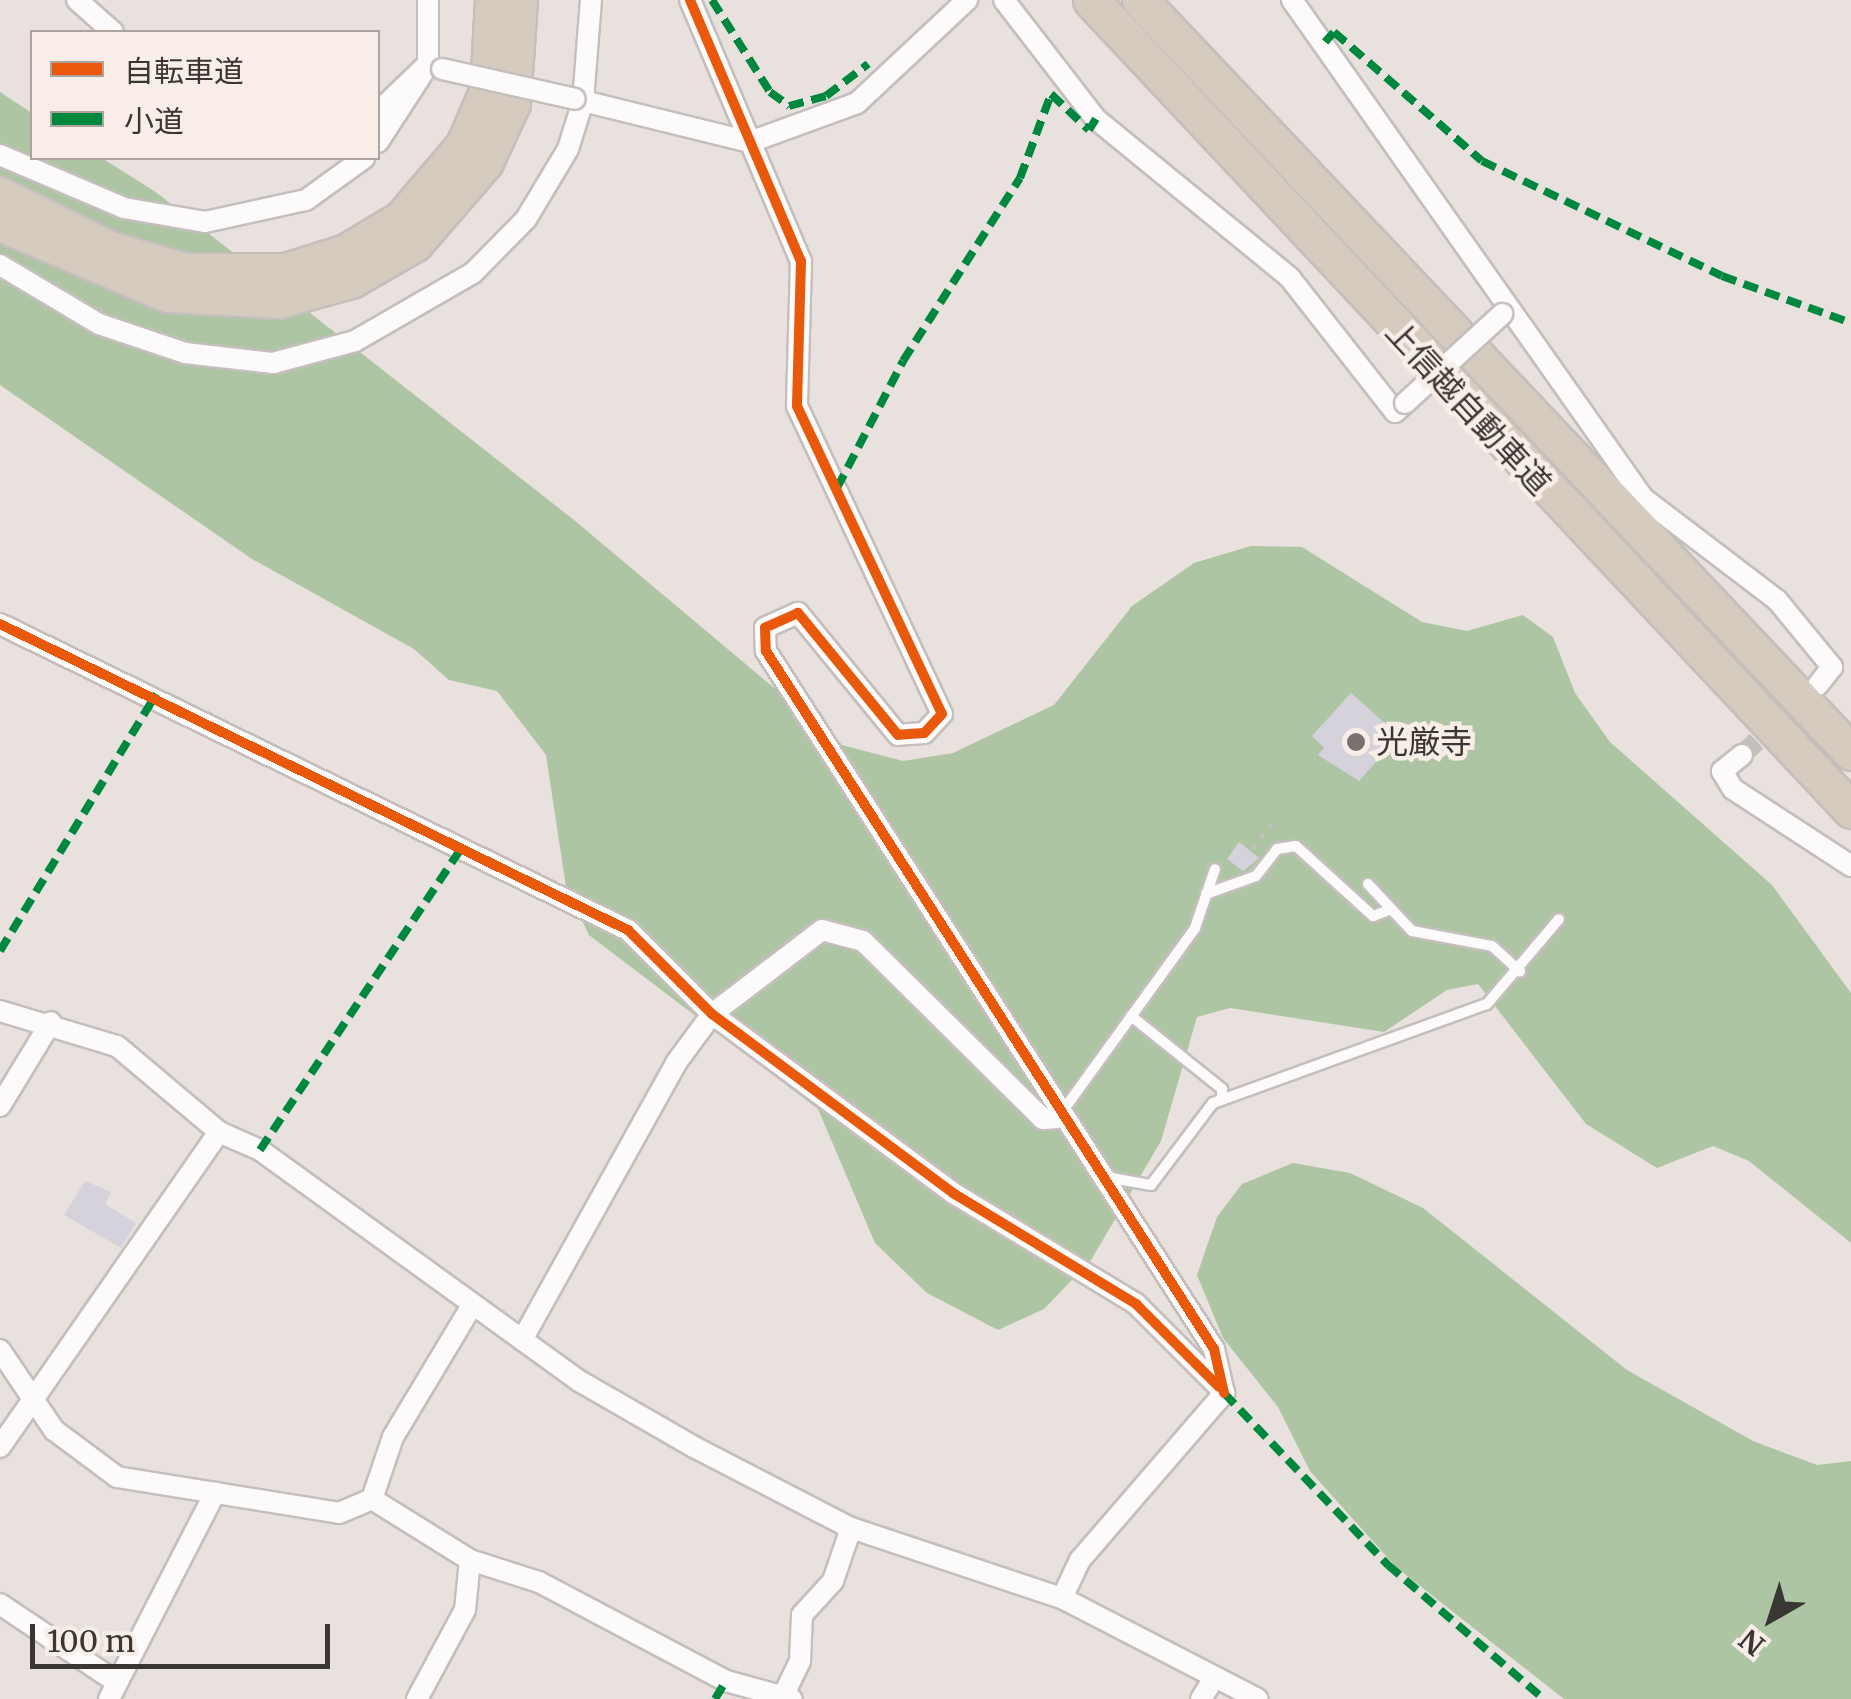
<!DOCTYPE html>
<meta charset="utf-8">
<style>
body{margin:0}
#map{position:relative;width:1851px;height:1699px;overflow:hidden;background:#e8e1de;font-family:Merriweather,"Noto Sans JP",serif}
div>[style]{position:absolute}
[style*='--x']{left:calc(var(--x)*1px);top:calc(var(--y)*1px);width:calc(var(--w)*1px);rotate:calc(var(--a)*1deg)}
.forest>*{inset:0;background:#aec5a4}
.building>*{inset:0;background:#d6d2db}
.minor-tunnel>*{height:20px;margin-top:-10px;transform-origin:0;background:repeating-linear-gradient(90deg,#c5bfbc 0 20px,transparent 0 30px)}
.path>*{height:4px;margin-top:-2px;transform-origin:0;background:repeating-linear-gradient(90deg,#c4c2c1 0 5px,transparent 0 13px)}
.roads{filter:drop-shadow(2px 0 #c4bfbc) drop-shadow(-2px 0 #c4bfbc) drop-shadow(0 2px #c4bfbc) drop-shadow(0 -2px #c4bfbc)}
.service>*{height:10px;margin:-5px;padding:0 5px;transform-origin:5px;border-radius:5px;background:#fcfafa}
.minor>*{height:20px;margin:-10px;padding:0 10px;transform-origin:10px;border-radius:10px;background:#fcfafa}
.motorway>*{height:35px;margin:-17.5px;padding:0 17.5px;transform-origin:17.5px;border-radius:17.5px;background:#d6cbbf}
.bridges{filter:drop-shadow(2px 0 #c4bfbc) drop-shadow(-2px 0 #c4bfbc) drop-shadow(0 2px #c4bfbc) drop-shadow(0 -2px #c4bfbc)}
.minor-bridge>*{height:20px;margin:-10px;padding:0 10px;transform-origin:10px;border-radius:10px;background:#fcfafa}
.quiet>*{height:8px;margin-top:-4px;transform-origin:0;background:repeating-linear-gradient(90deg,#00873e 0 15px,transparent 0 23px)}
.cycleway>*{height:10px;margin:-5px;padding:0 5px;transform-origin:5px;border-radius:5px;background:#e8590c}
.dots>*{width:28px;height:28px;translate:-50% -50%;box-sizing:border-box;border:5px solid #f9ede7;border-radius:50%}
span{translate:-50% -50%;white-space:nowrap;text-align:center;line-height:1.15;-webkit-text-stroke:9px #f9ede7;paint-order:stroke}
.street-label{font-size:32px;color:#3a3633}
.poi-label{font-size:32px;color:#3a3633}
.left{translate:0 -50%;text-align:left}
.legend{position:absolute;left:30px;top:30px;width:350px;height:130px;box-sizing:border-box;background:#f9ede7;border:2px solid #ada49f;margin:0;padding:12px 18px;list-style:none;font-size:30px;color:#3a3633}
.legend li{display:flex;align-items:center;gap:20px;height:50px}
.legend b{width:50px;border:2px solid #ada49f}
.north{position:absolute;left:1721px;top:1569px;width:100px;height:100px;-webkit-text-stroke:8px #f9ede7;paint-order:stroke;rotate:219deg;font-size:28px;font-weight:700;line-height:40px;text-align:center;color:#3a3633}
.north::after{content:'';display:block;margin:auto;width:35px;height:45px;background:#3a3633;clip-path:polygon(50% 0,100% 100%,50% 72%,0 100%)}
.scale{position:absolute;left:30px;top:1624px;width:300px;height:45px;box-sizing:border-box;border:5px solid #3a3633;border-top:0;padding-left:12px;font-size:30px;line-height:35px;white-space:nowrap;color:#3a3633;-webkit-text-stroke:8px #f9ede7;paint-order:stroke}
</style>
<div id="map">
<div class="forest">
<i style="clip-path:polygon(0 92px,32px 113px,32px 158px,102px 158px,157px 193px,574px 520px,842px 745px,903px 761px,953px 753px,1054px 705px,1132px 606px,1194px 563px,1251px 546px,1302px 547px,1422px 622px,1467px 631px,1523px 615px,1553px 637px,1575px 693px,1610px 742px,1772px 885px,1851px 993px,1851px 1243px,1749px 1161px,1713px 1146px,1657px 1168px,1586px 1124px,1478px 984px,1447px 990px,1384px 1032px,1230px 1008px,1197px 1017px,1161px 1141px,1091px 1260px,1044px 1309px,998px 1330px,927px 1293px,875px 1243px,818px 1109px,589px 935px,566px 887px,546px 755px,497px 691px,449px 680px,414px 649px,252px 559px,0 385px)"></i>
<i style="clip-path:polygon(1293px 1163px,1350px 1173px,1423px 1208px,1627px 1370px,1753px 1441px,1817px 1465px,1851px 1461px,1851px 1699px,1564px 1699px,1396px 1567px,1310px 1471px,1278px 1407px,1223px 1338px,1197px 1275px,1217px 1217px,1242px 1184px)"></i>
</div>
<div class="building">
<i style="clip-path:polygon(1351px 693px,1399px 736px,1359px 781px,1318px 755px,1324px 748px,1312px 736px)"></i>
<i style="clip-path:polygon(1239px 842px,1259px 858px,1243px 871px,1227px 859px)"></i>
<i style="clip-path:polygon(85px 1181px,111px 1192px,105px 1204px,136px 1223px,121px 1248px,64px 1215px)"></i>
</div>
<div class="minor-tunnel">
<i style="--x:1742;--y:755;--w:88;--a:-43.2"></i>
</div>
<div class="path">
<i style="--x:1253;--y:849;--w:38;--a:-53"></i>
</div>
<div class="roads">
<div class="service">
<i style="--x:1368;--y:884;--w:64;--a:46.9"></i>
<i style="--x:1412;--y:931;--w:81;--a:10.6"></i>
<i style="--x:1492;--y:946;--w:38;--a:42"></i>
<i style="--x:1206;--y:894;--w:53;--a:-19.8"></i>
<i style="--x:1256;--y:876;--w:34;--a:-52"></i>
<i style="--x:1277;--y:849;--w:19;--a:-9"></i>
<i style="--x:1296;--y:846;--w:104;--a:42.3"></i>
<i style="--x:1373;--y:916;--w:15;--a:-20"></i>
<i style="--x:1131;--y:1016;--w:117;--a:38.7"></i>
<i style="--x:1222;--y:1089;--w:10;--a:90"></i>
<i style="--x:1062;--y:1112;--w:227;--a:-54.1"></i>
<i style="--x:1195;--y:928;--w:62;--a:-71.3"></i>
<i style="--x:1106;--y:1177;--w:46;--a:10.1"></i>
<i style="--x:1151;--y:1185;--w:103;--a:-52.9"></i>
<i style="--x:1213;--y:1103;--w:291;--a:-19.9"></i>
<i style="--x:1487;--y:1004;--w:111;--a:-49.7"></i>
</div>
<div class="minor">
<i style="--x:77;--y:0;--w:48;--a:41.6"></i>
<i style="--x:690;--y:0;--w:284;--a:67"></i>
<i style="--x:801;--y:261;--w:145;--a:91.6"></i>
<i style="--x:797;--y:406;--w:340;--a:64.8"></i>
<i style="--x:942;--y:714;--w:26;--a:133"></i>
<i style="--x:924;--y:733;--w:26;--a:176"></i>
<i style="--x:898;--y:735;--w:158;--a:-129.3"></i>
<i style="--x:798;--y:613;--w:36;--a:156"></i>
<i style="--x:765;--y:628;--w:23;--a:88"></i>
<i style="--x:766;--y:651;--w:829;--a:57.31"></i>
<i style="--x:1214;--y:1349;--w:45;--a:77.2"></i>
<i style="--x:1004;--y:0;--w:150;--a:52.3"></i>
<i style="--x:1096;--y:119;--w:251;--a:39.3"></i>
<i style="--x:1290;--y:278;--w:170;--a:51.9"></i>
<i style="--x:1395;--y:412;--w:13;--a:-42"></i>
<i style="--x:1292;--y:0;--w:609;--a:54.82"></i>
<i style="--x:1643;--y:498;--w:168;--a:37.3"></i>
<i style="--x:1777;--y:600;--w:87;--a:50.6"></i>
<i style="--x:1832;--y:667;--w:23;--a:128"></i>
<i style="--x:575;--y:99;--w:180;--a:13.8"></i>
<i style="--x:750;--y:142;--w:114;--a:-20"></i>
<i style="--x:857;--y:103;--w:151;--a:-43.1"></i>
<i style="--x:378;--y:112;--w:66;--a:-43.8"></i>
<i style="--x:378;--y:142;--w:92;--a:-57"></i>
<i style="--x:428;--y:65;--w:65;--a:-90"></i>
<i style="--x:0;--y:155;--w:135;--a:23.1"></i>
<i style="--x:124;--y:208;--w:82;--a:9.8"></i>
<i style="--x:205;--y:222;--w:103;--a:-12.3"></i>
<i style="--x:306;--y:200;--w:72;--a:-35.9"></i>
<i style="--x:0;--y:265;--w:115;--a:30.8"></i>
<i style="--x:99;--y:324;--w:91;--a:18.6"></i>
<i style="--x:185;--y:353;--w:89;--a:6.5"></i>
<i style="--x:273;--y:363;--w:85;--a:-15"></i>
<i style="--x:355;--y:341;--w:136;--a:-30"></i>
<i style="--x:473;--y:273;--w:76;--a:-45.5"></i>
<i style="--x:526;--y:219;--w:82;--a:-59"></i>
<i style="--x:568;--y:149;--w:50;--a:-72.6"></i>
<i style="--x:583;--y:101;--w:101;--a:-85.5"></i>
<i style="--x:0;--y:624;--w:699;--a:25.98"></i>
<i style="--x:628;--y:930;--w:119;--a:45"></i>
<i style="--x:712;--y:1014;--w:300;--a:36.6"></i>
<i style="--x:953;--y:1193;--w:214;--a:31.2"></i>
<i style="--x:1136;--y:1304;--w:120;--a:45"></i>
<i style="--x:1742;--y:755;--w:26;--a:141"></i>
<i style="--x:1722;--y:771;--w:21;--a:59"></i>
<i style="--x:1733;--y:789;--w:141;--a:33.1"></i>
<i style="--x:0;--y:1011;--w:122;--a:16.7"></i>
<i style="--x:117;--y:1046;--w:133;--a:40.1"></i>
<i style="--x:219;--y:1132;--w:45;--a:23.7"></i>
<i style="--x:260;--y:1150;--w:396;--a:35.9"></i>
<i style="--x:581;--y:1382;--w:130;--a:29.9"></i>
<i style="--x:694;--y:1447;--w:177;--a:27.3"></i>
<i style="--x:851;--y:1528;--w:222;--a:18.4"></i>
<i style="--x:1062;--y:1598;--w:220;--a:27.3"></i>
<i style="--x:0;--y:1106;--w:98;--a:-58.7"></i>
<i style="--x:522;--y:1340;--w:317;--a:-60.9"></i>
<i style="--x:676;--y:1063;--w:61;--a:-53.7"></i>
<i style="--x:712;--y:1014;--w:138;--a:-37.4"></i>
<i style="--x:822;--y:930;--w:42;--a:15"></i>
<i style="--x:863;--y:941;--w:253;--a:44.7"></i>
<i style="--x:1043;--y:1119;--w:15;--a:-4"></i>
<i style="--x:0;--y:1350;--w:97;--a:56"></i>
<i style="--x:54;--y:1430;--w:79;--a:36.7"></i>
<i style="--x:117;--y:1477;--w:225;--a:9.2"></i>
<i style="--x:339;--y:1513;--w:36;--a:-23"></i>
<i style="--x:372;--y:1499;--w:65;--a:-71.3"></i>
<i style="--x:393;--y:1437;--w:152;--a:-59"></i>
<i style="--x:0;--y:1447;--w:384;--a:-55.2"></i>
<i style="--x:372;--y:1499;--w:115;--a:31.9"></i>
<i style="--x:470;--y:1560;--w:72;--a:17.7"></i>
<i style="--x:539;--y:1582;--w:212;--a:27.9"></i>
<i style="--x:726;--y:1681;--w:68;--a:15.3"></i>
<i style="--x:1062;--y:1598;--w:42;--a:-64.7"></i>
<i style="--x:1080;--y:1560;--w:221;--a:-49.2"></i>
<i style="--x:0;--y:1604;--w:138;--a:33.8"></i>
<i style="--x:784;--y:1694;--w:37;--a:-64"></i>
<i style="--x:800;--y:1661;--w:46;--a:-87.5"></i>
<i style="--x:802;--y:1615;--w:46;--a:-47.6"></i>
<i style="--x:833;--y:1581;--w:56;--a:-71.2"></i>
<i style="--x:109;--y:1699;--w:232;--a:-62.8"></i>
<i style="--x:417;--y:1699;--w:101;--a:-61.7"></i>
<i style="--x:465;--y:1610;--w:50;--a:-84.3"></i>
<i style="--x:1201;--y:1699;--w:25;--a:-58"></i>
</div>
<div class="motorway">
<i style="--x:1091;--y:0;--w:1111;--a:46.82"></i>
<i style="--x:1140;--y:0;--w:1035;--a:46.61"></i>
<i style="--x:0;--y:195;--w:122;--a:26.4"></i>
<i style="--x:109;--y:249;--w:78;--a:16.3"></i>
<i style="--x:184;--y:271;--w:102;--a:0"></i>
<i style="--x:286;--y:271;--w:63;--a:-17.6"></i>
<i style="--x:346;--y:252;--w:64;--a:-31"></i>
<i style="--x:401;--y:219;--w:97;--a:-49.6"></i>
<i style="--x:464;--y:145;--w:61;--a:-66.8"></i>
<i style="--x:488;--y:89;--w:89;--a:-86.8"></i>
<i style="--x:0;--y:223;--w:181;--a:23"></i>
<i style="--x:167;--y:294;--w:112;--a:3.1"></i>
<i style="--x:279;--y:300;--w:75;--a:-15.5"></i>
<i style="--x:351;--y:280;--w:74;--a:-30"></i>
<i style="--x:415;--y:243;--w:107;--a:-49.2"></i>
<i style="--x:485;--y:162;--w:65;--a:-65.4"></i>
<i style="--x:512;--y:103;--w:103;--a:-86.1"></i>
</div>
</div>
<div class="bridges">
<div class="minor-bridge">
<i style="--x:442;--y:69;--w:136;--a:12.7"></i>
<i style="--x:1405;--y:403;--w:132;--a:-42.5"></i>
</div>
</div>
<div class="quiet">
<i style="--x:712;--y:0;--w:109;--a:57.8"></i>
<i style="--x:770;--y:92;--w:24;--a:36"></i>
<i style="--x:789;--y:106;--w:38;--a:-15"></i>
<i style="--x:826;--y:96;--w:53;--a:-37.3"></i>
<i style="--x:1325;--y:42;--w:13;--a:-48"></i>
<i style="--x:1334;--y:32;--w:196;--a:41.1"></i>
<i style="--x:1482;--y:161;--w:266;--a:25.6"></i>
<i style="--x:1722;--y:276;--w:137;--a:20"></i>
<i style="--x:837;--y:488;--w:143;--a:-62.5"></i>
<i style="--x:903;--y:361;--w:217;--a:-57.4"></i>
<i style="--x:1020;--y:178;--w:90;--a:-69.7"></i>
<i style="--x:1051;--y:94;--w:52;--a:43.5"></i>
<i style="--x:1089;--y:130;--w:13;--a:-58"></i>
<i style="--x:0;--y:951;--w:301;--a:-58.7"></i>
<i style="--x:260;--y:1150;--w:366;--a:-56.3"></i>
<i style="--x:1224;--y:1393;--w:238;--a:46.4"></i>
<i style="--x:1388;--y:1565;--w:206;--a:40.7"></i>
<i style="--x:715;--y:1699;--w:21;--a:-59"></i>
</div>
<div class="cycleway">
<i style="--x:690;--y:0;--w:284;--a:67"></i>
<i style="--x:801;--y:261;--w:145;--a:91.6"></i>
<i style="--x:797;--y:406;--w:340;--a:64.8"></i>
<i style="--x:942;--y:714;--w:26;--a:133"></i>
<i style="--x:924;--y:733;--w:26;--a:176"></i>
<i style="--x:898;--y:735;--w:158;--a:-129.3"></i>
<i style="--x:798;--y:613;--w:36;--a:156"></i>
<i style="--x:765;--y:628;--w:23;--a:88"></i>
<i style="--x:766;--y:651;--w:829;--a:57.31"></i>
<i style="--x:1214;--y:1349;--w:45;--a:77.2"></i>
<i style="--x:0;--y:624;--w:699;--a:25.98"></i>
<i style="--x:628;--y:930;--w:119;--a:45"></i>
<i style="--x:712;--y:1014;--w:300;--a:36.6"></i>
<i style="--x:953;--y:1193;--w:214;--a:31.2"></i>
<i style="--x:1136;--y:1304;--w:117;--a:45"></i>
</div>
<div class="dots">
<i style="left:1356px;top:742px;background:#77726f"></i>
</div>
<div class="street-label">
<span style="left:1468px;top:408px;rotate:47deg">上信越自動車道</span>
</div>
<div class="poi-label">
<span class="left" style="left:1376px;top:742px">光厳寺</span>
</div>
<ul class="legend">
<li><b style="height:12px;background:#e8590c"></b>自転車道</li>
<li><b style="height:12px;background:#00873e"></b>小道</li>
</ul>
<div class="north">N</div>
<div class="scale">100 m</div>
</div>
